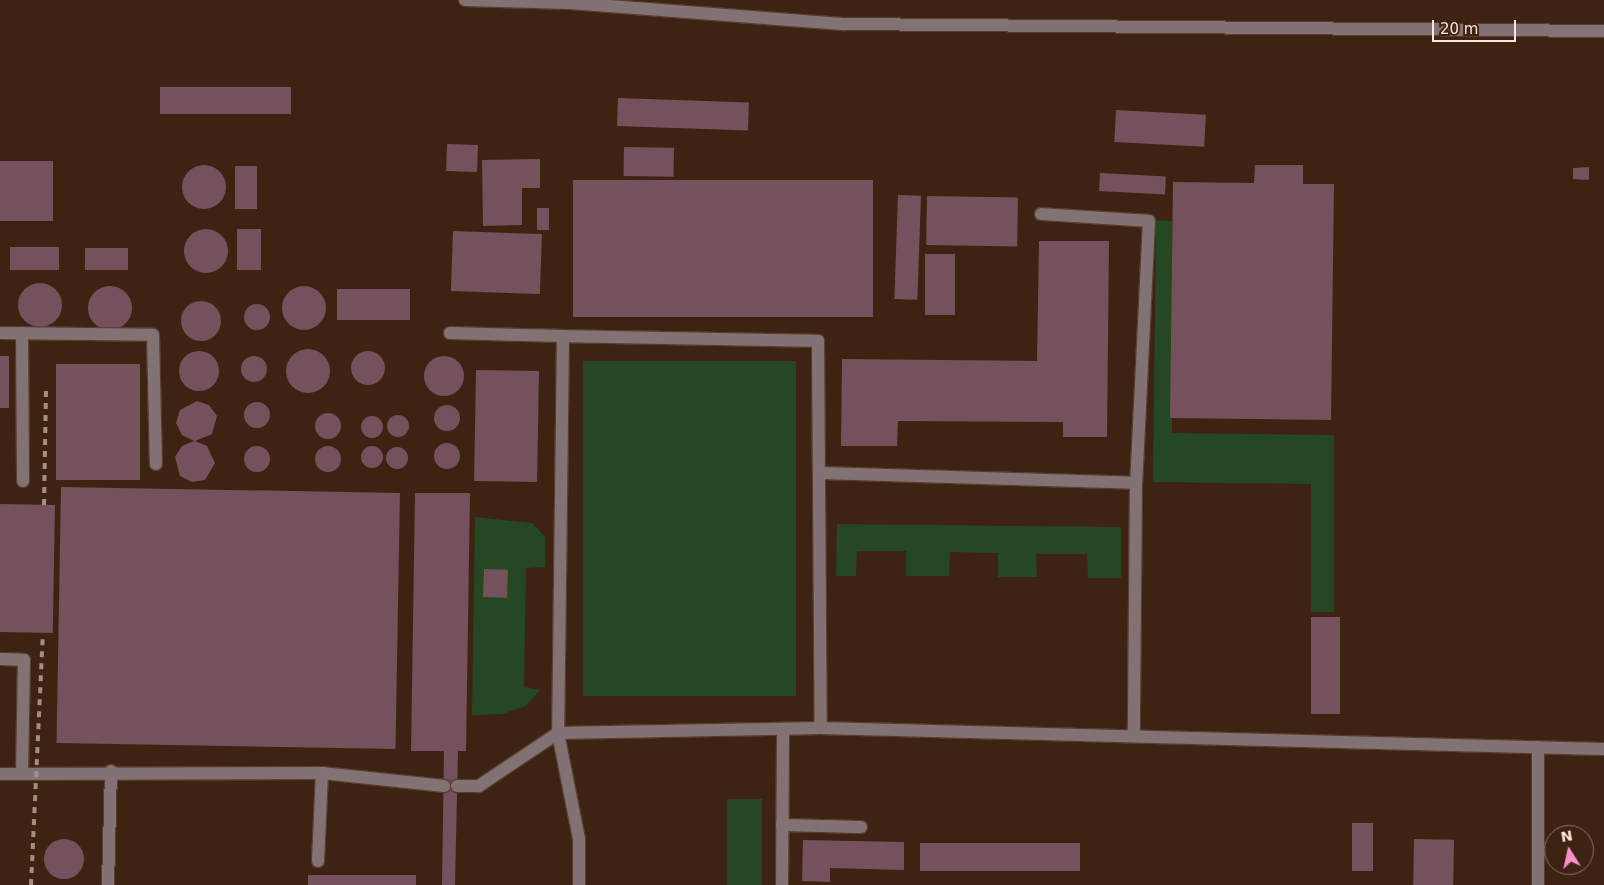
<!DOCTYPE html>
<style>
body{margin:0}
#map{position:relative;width:1604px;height:885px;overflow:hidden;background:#3e2313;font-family:"DejaVu Sans",sans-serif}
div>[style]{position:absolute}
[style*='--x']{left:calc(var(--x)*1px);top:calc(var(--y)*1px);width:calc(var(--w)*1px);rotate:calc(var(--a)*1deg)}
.green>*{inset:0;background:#254822;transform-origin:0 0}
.building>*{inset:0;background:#74515d;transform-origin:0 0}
.round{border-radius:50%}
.roads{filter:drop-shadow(1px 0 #583e2f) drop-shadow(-1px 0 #583e2f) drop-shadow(0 1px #583e2f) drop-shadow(0 -1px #583e2f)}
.minor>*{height:12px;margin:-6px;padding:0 6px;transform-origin:6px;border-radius:6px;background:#837274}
.rail>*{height:4px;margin-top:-2px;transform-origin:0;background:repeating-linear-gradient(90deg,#a48d81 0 6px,transparent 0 12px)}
span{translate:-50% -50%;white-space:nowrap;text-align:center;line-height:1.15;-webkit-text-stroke:4.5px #3e2313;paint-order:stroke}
.north{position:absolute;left:1544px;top:825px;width:50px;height:50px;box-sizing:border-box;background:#3e2313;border:1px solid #887163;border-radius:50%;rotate:350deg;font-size:14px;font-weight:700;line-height:20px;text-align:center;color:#f8e5db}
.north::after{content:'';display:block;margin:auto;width:18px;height:22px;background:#f98fca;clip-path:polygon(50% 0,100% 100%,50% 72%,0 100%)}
.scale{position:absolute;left:1432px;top:20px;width:84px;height:22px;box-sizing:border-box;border:2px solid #f8e5db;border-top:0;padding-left:6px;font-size:15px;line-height:18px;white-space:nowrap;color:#f8e5db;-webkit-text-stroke:4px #3e2313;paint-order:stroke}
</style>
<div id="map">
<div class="green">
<i style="clip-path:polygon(1156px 220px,1172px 221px,1172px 433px,1334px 435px,1334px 612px,1311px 612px,1311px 484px,1153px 482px)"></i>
<i style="left:583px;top:361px;width:213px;height:335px"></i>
<i style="clip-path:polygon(475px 517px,532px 523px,545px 537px,545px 567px,526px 568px,524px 687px,540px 690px,526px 706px,503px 714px,472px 715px)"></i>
<i style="clip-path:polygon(837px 524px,1121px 527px,1121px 578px,1088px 578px,1087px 554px,1036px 554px,1037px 577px,998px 577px,998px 553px,950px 552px,949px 576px,906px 576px,906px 551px,857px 551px,856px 576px,836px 576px)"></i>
<i style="left:727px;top:799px;width:35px;height:86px"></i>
</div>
<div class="building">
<i style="left:291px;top:87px;width:27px;height:131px;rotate:90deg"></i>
<i style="left:618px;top:98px;width:131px;height:28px;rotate:2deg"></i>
<i style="left:1116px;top:110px;width:90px;height:32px;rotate:3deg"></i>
<i style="left:447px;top:144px;width:31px;height:27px;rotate:2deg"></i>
<i style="left:624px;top:147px;width:50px;height:29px;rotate:1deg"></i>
<i style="clip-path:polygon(540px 159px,540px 188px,522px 188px,522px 225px,483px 226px,482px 160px)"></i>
<i style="left:0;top:161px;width:53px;height:60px"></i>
<i class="round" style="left:182px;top:165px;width:44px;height:44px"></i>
<i style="clip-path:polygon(1255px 165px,1303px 165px,1303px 184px,1334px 184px,1331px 420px,1170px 418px,1173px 182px,1254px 183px)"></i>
<i style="left:235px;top:166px;width:22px;height:43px"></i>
<i style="clip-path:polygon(1589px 167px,1589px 180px,1573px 179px,1573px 168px)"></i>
<i style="left:1100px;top:173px;width:66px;height:18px;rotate:3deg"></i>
<i style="left:573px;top:180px;width:300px;height:137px"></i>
<i style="left:898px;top:195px;width:23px;height:104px;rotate:2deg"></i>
<i style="left:927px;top:196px;width:91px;height:49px;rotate:1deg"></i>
<i style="left:537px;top:208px;width:12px;height:22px"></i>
<i class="round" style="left:184px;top:229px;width:44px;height:44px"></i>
<i style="left:237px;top:229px;width:24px;height:41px"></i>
<i style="left:453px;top:231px;width:89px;height:60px;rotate:2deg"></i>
<i style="clip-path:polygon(1039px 241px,1109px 241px,1107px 437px,1063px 437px,1063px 422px,898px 421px,897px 446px,841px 446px,842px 359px,1037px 361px)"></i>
<i style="left:10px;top:247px;width:49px;height:23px"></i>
<i style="left:85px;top:248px;width:43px;height:22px"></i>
<i style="left:925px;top:254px;width:30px;height:61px"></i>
<i class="round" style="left:18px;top:283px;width:44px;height:44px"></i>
<i class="round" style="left:88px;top:286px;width:44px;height:44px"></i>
<i class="round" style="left:282px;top:286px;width:44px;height:44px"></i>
<i style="left:410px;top:289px;width:31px;height:73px;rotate:90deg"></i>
<i class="round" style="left:181px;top:301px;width:40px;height:40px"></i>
<i class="round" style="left:244px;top:304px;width:26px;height:26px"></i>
<i class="round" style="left:286px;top:349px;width:44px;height:44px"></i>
<i class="round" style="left:179px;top:351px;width:40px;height:40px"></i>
<i class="round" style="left:351px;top:351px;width:34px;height:34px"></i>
<i class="round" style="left:424px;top:356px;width:40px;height:40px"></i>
<i style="left:0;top:356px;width:9px;height:52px"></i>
<i class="round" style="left:241px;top:356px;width:26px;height:26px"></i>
<i style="left:140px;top:364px;width:116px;height:84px;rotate:90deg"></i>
<i style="left:476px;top:370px;width:63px;height:111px;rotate:1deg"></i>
<i style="clip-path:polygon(197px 401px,209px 405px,217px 416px,212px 434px,195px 441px,207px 446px,215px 463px,205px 480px,192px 482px,180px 476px,175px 457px,182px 446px,194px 441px,182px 435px,176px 423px,180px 410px)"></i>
<i class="round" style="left:244px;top:402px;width:26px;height:26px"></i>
<i class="round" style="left:434px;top:405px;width:26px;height:26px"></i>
<i class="round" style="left:315px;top:413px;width:26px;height:26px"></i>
<i class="round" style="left:387px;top:415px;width:22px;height:22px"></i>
<i class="round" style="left:361px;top:416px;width:22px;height:22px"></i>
<i class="round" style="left:434px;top:443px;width:26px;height:26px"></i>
<i class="round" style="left:361px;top:446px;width:22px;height:22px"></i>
<i class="round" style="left:315px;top:446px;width:26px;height:26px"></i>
<i class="round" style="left:244px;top:446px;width:26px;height:26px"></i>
<i class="round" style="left:386px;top:447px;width:22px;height:22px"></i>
<i style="left:61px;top:487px;width:339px;height:256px;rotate:1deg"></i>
<i style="clip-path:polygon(415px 493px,470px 493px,466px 751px,458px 751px,455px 885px,442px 885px,444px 751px,411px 751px)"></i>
<i style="left:0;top:504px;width:55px;height:128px;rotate:1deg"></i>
<i style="left:484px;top:569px;width:24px;height:28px;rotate:2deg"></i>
<i style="left:1311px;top:617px;width:29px;height:97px"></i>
<i style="left:1352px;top:823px;width:21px;height:48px"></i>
<i class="round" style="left:44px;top:839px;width:40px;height:40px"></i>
<i style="left:1414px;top:839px;width:40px;height:46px;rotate:1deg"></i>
<i style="clip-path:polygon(803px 840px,904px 842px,904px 870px,830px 868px,830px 882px,802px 881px)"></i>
<i style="left:920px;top:843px;width:160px;height:28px"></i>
<i style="left:308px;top:875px;width:108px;height:10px"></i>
</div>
<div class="roads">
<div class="minor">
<i style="--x:465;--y:0;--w:105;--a:1.6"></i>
<i style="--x:570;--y:3;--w:276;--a:4.4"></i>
<i style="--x:845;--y:24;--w:759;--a:0.53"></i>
<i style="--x:1041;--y:214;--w:108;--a:3.7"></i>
<i style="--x:1149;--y:221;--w:262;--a:92.8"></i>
<i style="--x:1136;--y:483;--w:253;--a:90.5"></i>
<i style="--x:0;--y:333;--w:153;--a:0.7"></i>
<i style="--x:153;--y:335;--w:129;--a:88.7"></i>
<i style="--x:22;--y:333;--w:148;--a:89.6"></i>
<i style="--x:450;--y:333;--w:113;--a:1.5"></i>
<i style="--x:563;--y:336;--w:397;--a:90.7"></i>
<i style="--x:558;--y:733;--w:108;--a:78.8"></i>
<i style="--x:579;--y:839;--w:46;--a:90"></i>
<i style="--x:563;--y:336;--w:255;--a:1.1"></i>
<i style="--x:818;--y:341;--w:387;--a:89.6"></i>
<i style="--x:820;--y:473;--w:316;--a:1.8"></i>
<i style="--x:0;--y:659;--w:24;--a:2"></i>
<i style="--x:24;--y:660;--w:113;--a:91"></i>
<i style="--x:0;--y:774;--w:322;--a:-0.2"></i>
<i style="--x:322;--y:773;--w:123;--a:6.1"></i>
<i style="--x:457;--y:786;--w:22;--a:0"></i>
<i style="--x:479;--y:786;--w:95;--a:-33.9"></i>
<i style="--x:558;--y:733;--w:263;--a:-1.1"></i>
<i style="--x:821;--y:728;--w:783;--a:1.54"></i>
<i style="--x:782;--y:825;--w:79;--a:1.5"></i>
<i style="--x:318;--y:861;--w:88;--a:-87.4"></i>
<i style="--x:108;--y:885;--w:114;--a:-88.5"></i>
<i style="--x:782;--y:885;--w:156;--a:-89.6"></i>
<i style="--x:1538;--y:885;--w:138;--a:-90"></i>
</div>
</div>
<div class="rail">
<i style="--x:44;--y:505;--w:120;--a:-89"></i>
<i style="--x:31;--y:885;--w:252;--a:-87.3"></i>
</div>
<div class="north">N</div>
<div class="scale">20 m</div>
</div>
